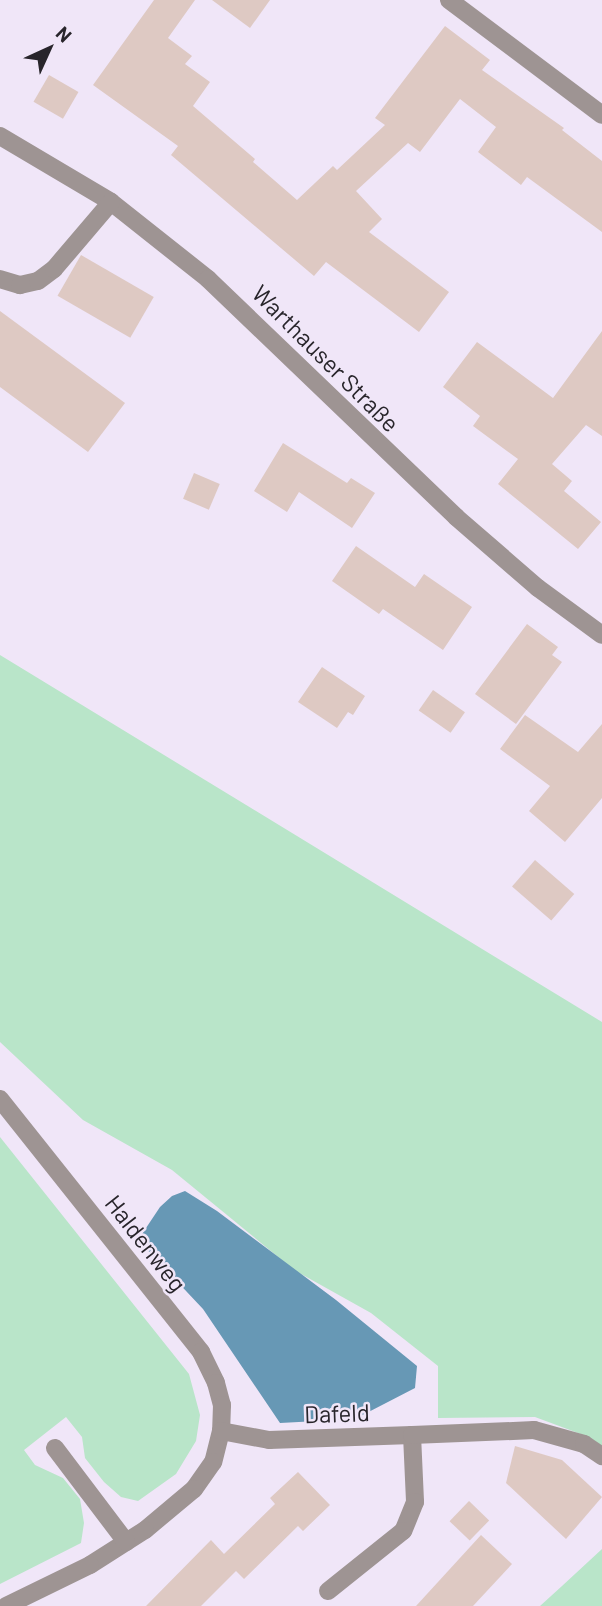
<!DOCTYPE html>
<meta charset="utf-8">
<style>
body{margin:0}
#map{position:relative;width:602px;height:1606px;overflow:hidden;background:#f0e6f8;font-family:Barlow,sans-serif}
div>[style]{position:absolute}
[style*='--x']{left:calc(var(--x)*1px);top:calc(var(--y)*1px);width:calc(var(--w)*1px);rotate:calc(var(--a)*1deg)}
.green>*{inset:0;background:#b9e5c9}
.water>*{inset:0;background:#6798b5}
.building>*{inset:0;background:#dec9c3;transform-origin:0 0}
.minor>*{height:18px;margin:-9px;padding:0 9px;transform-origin:9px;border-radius:9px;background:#9e9493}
span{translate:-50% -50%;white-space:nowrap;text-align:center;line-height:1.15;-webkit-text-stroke:5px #f0e6f8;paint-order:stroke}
.street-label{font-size:24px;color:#28252b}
.north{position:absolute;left:14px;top:14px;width:70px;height:70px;-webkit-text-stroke:5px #f0e6f8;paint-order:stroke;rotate:45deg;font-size:19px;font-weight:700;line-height:28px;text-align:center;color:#28252b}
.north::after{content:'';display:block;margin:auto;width:24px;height:32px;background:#28252b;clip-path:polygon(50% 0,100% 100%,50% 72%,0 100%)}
</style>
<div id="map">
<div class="green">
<i style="clip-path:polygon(0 655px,602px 1022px,602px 1447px,586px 1436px,535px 1417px,438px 1418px,438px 1366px,371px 1313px,294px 1270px,172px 1170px,83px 1120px,0 1042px)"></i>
<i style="clip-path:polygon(0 1137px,189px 1374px,200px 1415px,196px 1441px,176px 1474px,138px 1501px,121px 1497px,104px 1482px,85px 1458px,82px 1437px,66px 1417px,24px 1450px,35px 1465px,63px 1478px,80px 1499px,84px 1523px,81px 1543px,0 1584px)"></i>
<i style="clip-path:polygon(602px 1549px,602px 1606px,540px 1606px,562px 1586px)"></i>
</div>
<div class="water">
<i style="clip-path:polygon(185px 1191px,217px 1211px,336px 1300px,417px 1366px,415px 1388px,355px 1419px,280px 1423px,203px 1309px,138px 1240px,160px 1207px,172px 1196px)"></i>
</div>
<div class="building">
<i style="clip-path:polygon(154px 0,195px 0,168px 38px,192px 56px,185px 64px,210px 82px,193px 106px,255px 159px,253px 162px,297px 200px,333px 166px,337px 170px,385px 125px,375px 118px,445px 26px,490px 60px,482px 70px,564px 128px,562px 130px,602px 161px,602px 232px,527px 177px,521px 185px,478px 152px,496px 127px,460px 99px,420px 152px,408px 143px,356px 191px,382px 219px,369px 232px,449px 292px,419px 332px,326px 262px,314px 276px,171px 155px,178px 146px,93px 85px)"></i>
<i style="clip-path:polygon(212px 0,270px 0,250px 28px)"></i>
<i style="left:49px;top:75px;width:34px;height:31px;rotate:30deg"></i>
<i style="left:81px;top:255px;width:84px;height:47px;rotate:30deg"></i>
<i style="clip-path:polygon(0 311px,125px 403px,88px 452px,0 387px)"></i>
<i style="clip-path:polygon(602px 331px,602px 436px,586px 425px,552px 464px,572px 481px,564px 491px,601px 522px,578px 549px,498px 484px,518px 459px,473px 426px,480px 416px,443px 387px,477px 342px,553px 398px)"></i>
<i style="clip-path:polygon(283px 443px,347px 483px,351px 478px,375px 493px,352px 528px,299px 492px,287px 512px,254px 491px)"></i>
<i style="left:194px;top:473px;width:28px;height:28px;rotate:23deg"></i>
<i style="clip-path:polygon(356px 546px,415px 587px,424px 574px,472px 607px,443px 650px,383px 609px,379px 614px,332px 581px)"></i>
<i style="clip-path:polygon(527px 624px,558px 647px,552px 655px,562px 662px,516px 724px,475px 694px)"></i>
<i style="clip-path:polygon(322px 667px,365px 696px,353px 715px,348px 712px,337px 728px,298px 702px)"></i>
<i style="left:433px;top:690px;width:39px;height:25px;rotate:35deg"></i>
<i style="clip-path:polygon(525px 715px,578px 752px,602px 724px,602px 798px,565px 842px,529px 811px,550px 786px,500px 749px)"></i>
<i style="left:535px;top:860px;width:52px;height:35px;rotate:41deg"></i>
<i style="clip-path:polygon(515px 1446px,562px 1460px,602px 1497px,566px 1539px,506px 1483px)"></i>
<i style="clip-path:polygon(298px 1472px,330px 1505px,303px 1531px,298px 1526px,244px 1579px,236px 1571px,201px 1606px,146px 1606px,211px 1540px,224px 1554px,275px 1504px,270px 1498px)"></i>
<i style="left:469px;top:1501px;width:28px;height:28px;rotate:44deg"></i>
<i style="clip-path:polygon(481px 1535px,512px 1564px,473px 1606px,416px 1606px)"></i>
</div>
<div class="minor">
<i style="--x:449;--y:0;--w:191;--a:36.9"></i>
<i style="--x:0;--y:136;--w:129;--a:30.7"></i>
<i style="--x:111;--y:202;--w:124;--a:38.4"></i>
<i style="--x:208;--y:279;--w:344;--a:43.8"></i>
<i style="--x:456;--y:517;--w:108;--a:40.9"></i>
<i style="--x:538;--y:588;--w:79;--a:36.3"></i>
<i style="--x:0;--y:279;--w:21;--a:17"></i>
<i style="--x:20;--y:285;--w:18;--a:-13"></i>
<i style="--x:38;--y:281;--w:20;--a:-37"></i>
<i style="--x:54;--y:269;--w:88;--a:-49.6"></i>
<i style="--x:0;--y:1099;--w:323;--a:51.5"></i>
<i style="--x:201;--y:1352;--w:34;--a:64"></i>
<i style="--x:216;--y:1383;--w:23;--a:75"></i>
<i style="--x:222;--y:1405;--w:26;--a:92"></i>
<i style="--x:221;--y:1431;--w:32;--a:104"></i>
<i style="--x:213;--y:1462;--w:33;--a:125"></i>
<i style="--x:194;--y:1489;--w:64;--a:140.1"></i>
<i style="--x:145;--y:1530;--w:65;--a:147.5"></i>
<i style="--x:90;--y:1565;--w:93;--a:154"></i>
<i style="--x:221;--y:1431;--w:49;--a:10.6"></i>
<i style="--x:269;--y:1440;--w:143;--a:-2"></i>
<i style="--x:412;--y:1435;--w:67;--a:87.4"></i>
<i style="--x:415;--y:1502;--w:31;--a:112"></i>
<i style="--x:403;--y:1531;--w:96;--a:141.3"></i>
<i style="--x:412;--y:1435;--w:122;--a:-2.3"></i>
<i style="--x:534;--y:1430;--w:52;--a:15.6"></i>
<i style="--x:584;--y:1444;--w:22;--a:34"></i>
<i style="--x:55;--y:1448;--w:118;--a:52.9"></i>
</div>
<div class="street-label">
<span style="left:326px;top:358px;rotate:45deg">Warthauser Straße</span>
<span style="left:146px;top:1243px;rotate:52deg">Haldenweg</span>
<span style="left:337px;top:1413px;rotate:-2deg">Dafeld</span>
</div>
<div class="north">N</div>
</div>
